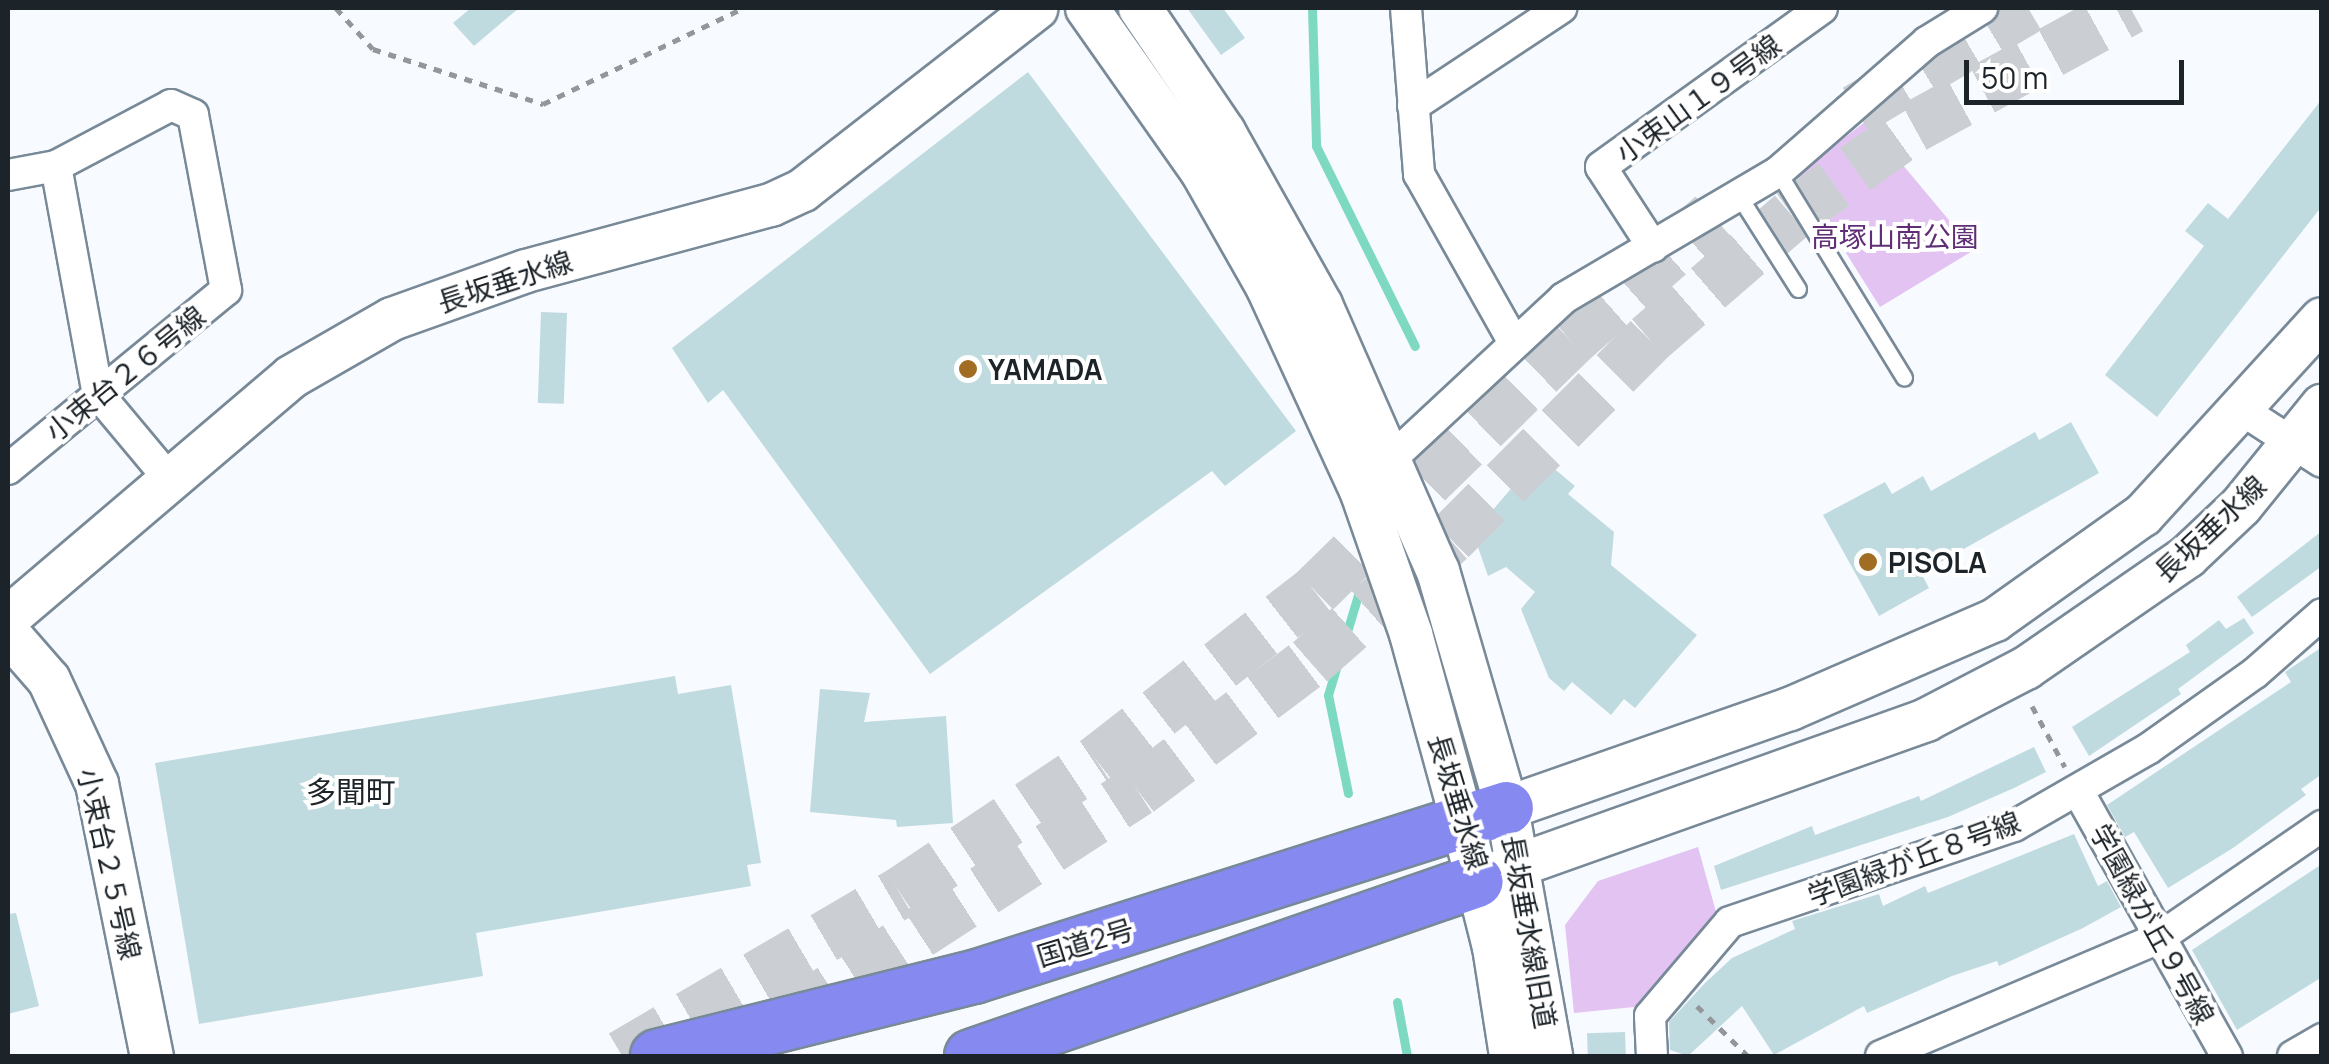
<!DOCTYPE html>
<meta charset="utf-8">
<style>
body{margin:0}
#map{position:relative;width:2329px;height:1064px;overflow:hidden;background:#f7fafe;font-family:Manrope,"Noto Sans JP",sans-serif}
div>[style]{position:absolute}
[style*='--x']{left:calc(var(--x)*1px);top:calc(var(--y)*1px);width:calc(var(--w)*1px);rotate:calc(var(--a)*1deg)}
.green>*{inset:0;background:#e2c3f1}
.stream>*{height:9px;margin:-4.5px;padding:0 4.5px;transform-origin:4.5px;border-radius:4.5px;background:#7ed9c2}
.building>*{inset:0;background:#c0dbe0;transform-origin:0 0}
.highway-tunnel>*{height:52px;margin-top:-26px;transform-origin:0;background:repeating-linear-gradient(90deg,#cbcfd3 0 52px,transparent 0 78px)}
.path>*{height:5px;margin-top:-2.5px;transform-origin:0;background:repeating-linear-gradient(90deg,#93979c 0 8px,transparent 0 16px)}
.roads{filter:drop-shadow(2px 0 #788998) drop-shadow(-2px 0 #788998) drop-shadow(0 2px #788998) drop-shadow(0 -2px #788998)}
.lane>*{height:15px;margin:-7.5px;padding:0 7.5px;transform-origin:7.5px;border-radius:7.5px;background:#fff}
.street>*{height:30px;margin:-15px;padding:0 15px;transform-origin:15px;border-radius:15px;background:#fff}
.secondary>*{height:42px;margin:-21px;padding:0 21px;transform-origin:21px;border-radius:21px;background:#fff}
.highway>*{height:52px;margin:-26px;padding:0 26px;transform-origin:26px;border-radius:26px;background:#8589f0}
.dots>*{width:28px;height:28px;translate:-50% -50%;box-sizing:border-box;border:5px solid #fff;border-radius:50%}
span{translate:-50% -50%;white-space:nowrap;text-align:center;line-height:1.15;-webkit-text-stroke:8px #fff;paint-order:stroke}
.street-label{font-size:28px;color:#1d2429}
.park-label{font-size:28px;color:#602e75}
.poi-label{font-size:28px;color:#1d2429;font-weight:700}
.left{translate:0 -50%;text-align:left}
.neighbourhood-label{font-size:30px;color:#1d2429}
.frame{position:absolute;inset:0;border:10px solid #1d2429;pointer-events:none}
.scale{position:absolute;left:1964px;top:60px;width:220px;height:45px;box-sizing:border-box;border:5px solid #1d2429;border-top:0;padding-left:12px;font-size:30px;line-height:35px;white-space:nowrap;color:#1d2429;-webkit-text-stroke:8px #fff;paint-order:stroke}
</style>
<div id="map">
<div class="green">
<i style="clip-path:polygon(1866px 121px,1974px 250px,1880px 307px,1797px 175px)"></i>
<i style="clip-path:polygon(1698px 847px,1718px 919px,1644px 1006px,1574px 1013px,1565px 925px,1598px 881px)"></i>
</div>
<div class="stream">
<i style="--x:1312;--y:8;--w:138;--a:88.3"></i>
<i style="--x:1316;--y:146;--w:223;--a:63.7"></i>
<i style="--x:1348;--y:793;--w:100;--a:-101.5"></i>
<i style="--x:1328;--y:695;--w:112;--a:-73.3"></i>
<i style="--x:1397;--y:1002;--w:55;--a:79.5"></i>
</div>
<div class="building">
<i style="clip-path:polygon(471px 8px,519px 8px,474px 46px,453px 23px)"></i>
<i style="clip-path:polygon(1187px 8px,1223px 8px,1245px 38px,1221px 55px)"></i>
<i style="clip-path:polygon(1028px 72px,1296px 431px,1225px 486px,1212px 471px,930px 674px,723px 390px,708px 403px,672px 348px)"></i>
<i style="clip-path:polygon(2322px 99px,2322px 206px,2157px 417px,2105px 375px,2204px 246px,2185px 231px,2208px 203px,2228px 219px)"></i>
<i style="left:541px;top:312px;width:26px;height:91px;rotate:2deg"></i>
<i style="clip-path:polygon(2071px 422px,2099px 473px,1921px 573px,1929px 588px,1879px 616px,1823px 515px,1885px 482px,1892px 494px,1923px 476px,1931px 491px,2035px 432px,2039px 440px)"></i>
<i style="clip-path:polygon(1539px 456px,1575px 486px,1568px 494px,1614px 532px,1611px 565px,1697px 635px,1635px 708px,1624px 699px,1611px 715px,1572px 682px,1564px 691px,1549px 678px,1521px 609px,1535px 592px,1506px 567px,1488px 576px,1473px 533px)"></i>
<i style="clip-path:polygon(2322px 531px,2322px 566px,2252px 617px,2237px 597px)"></i>
<i style="clip-path:polygon(2244px 618px,2254px 633px,2178px 689px,2181px 694px,2089px 756px,2072px 727px,2190px 652px,2186px 645px,2219px 620px,2226px 629px)"></i>
<i style="clip-path:polygon(2322px 647px,2322px 774px,2301px 789px,2306px 795px,2233px 848px,2168px 888px,2134px 832px,2125px 837px,2107px 805px,2291px 682px,2285px 672px)"></i>
<i style="clip-path:polygon(675px 676px,678px 694px,731px 685px,761px 863px,747px 865px,751px 886px,476px 933px,483px 976px,199px 1024px,155px 763px)"></i>
<i style="clip-path:polygon(820px 689px,870px 693px,864px 722px,946px 716px,953px 823px,897px 827px,896px 820px,810px 812px)"></i>
<i style="clip-path:polygon(2034px 747px,2046px 772px,2014px 788px,1948px 817px,1721px 890px,1714px 866px,1812px 826px,1815px 835px,1919px 796px,1921px 801px)"></i>
<i style="clip-path:polygon(2074px 834px,2098px 886px,2107px 881px,2121px 907px,2083px 928px,1999px 966px,1997px 961px,1952px 976px,1867px 1013px,1864px 1006px,1774px 1055px,1742px 1006px,1688px 1056px,1670px 1050px,1669px 1022px,1705px 983px,1732px 958px,1795px 929px,1792px 921px,1879px 894px,1883px 906px,1925px 886px,1928px 893px)"></i>
<i style="clip-path:polygon(2322px 864px,2322px 977px,2237px 1030px,2192px 950px)"></i>
<i style="clip-path:polygon(16px 913px,39px 1006px,8px 1014px,8px 914px)"></i>
<i style="left:1625px;top:1032px;width:24px;height:38px;rotate:88deg"></i>
</div>
<div class="highway-tunnel">
<i style="--x:1856;--y:110;--w:200;--a:-30.7"></i>
<i style="--x:788;--y:1018;--w:417;--a:-33"></i>
<i style="--x:1138;--y:791;--w:215;--a:-36.9"></i>
<i style="--x:1310;--y:662;--w:186;--a:-41.3"></i>
<i style="--x:1450;--y:539;--w:282;--a:-45.1"></i>
<i style="--x:1649;--y:339;--w:189;--a:-40.9"></i>
<i style="--x:1792;--y:215;--w:150;--a:-35.8"></i>
<i style="--x:1914;--y:127;--w:247;--a:-28.7"></i>
<i style="--x:622;--y:1056;--w:322;--a:-30.4"></i>
<i style="--x:900;--y:893;--w:237;--a:-33.8"></i>
<i style="--x:1097;--y:761;--w:276;--a:-37.9"></i>
<i style="--x:1315;--y:591;--w:358;--a:-44.3"></i>
<i style="--x:1571;--y:341;--w:189;--a:-41.4"></i>
</div>
<div class="path">
<i style="--x:336;--y:8;--w:55;--a:47.9"></i>
<i style="--x:373;--y:49;--w:179;--a:17.9"></i>
<i style="--x:543;--y:104;--w:222;--a:-25.6"></i>
<i style="--x:2032;--y:706;--w:69;--a:61.6"></i>
<i style="--x:1697;--y:1006;--w:71;--a:44.4"></i>
</div>
<div class="roads">
<div class="lane">
<i style="--x:1778;--y:172;--w:241;--a:58.5"></i>
<i style="--x:1739;--y:196;--w:110;--a:57.6"></i>
</div>
<div class="street">
<i style="--x:1406;--y:8;--w:167;--a:85.5"></i>
<i style="--x:1419;--y:174;--w:192;--a:60.6"></i>
<i style="--x:1413;--y:106;--w:178;--a:-33.5"></i>
<i style="--x:56;--y:166;--w:232;--a:79.6"></i>
<i style="--x:98;--y:394;--w:112;--a:50.1"></i>
<i style="--x:8;--y:175;--w:49;--a:-10.6"></i>
<i style="--x:56;--y:166;--w:130;--a:-27.9"></i>
<i style="--x:171;--y:105;--w:24;--a:24"></i>
<i style="--x:193;--y:115;--w:178;--a:79.3"></i>
<i style="--x:226;--y:290;--w:282;--a:140.6"></i>
<i style="--x:1653;--y:247;--w:95;--a:-123"></i>
<i style="--x:1601;--y:167;--w:272;--a:-35.7"></i>
<i style="--x:2242;--y:410;--w:95;--a:33"></i>
<i style="--x:1391;--y:459;--w:236;--a:-42.9"></i>
<i style="--x:1564;--y:298;--w:248;--a:-30.5"></i>
<i style="--x:1778;--y:172;--w:198;--a:-41.1"></i>
<i style="--x:1927;--y:42;--w:65;--a:-31.7"></i>
<i style="--x:2078;--y:791;--w:304;--a:60.7"></i>
<i style="--x:1652;--y:1056;--w:40;--a:-92.9"></i>
<i style="--x:1650;--y:1016;--w:123;--a:-49.6"></i>
<i style="--x:1730;--y:922;--w:300;--a:-18.7"></i>
<i style="--x:2014;--y:826;--w:155;--a:-29.9"></i>
<i style="--x:2148;--y:749;--w:131;--a:-35.4"></i>
<i style="--x:2255;--y:673;--w:89;--a:-41.4"></i>
<i style="--x:1881;--y:1056;--w:302;--a:-23"></i>
<i style="--x:2159;--y:938;--w:198;--a:-34.5"></i>
<i style="--x:2293;--y:1056;--w:34;--a:-30"></i>
</div>
<div class="secondary">
<i style="--x:1087;--y:8;--w:198;--a:54.9"></i>
<i style="--x:1201;--y:170;--w:133;--a:60.4"></i>
<i style="--x:1267;--y:286;--w:228;--a:65.3"></i>
<i style="--x:1362;--y:493;--w:149;--a:70.8"></i>
<i style="--x:1411;--y:634;--w:197;--a:74.7"></i>
<i style="--x:1463;--y:824;--w:127;--a:75.9"></i>
<i style="--x:1494;--y:947;--w:110;--a:81.1"></i>
<i style="--x:1140;--y:8;--w:150;--a:55.9"></i>
<i style="--x:1224;--y:132;--w:198;--a:60.7"></i>
<i style="--x:1321;--y:305;--w:291;--a:66.3"></i>
<i style="--x:1438;--y:571;--w:247;--a:73.8"></i>
<i style="--x:1507;--y:808;--w:252;--a:79.9"></i>
<i style="--x:8;--y:618;--w:372;--a:-40.4"></i>
<i style="--x:291;--y:377;--w:116;--a:-29.9"></i>
<i style="--x:392;--y:319;--w:142;--a:-19.7"></i>
<i style="--x:526;--y:271;--w:254;--a:-15.1"></i>
<i style="--x:771;--y:205;--w:35;--a:-25"></i>
<i style="--x:803;--y:190;--w:296;--a:-37.9"></i>
<i style="--x:8;--y:633;--w:62;--a:48.9"></i>
<i style="--x:49;--y:680;--w:115;--a:65.2"></i>
<i style="--x:97;--y:784;--w:278;--a:78.6"></i>
<i style="--x:1507;--y:808;--w:300;--a:-19.3"></i>
<i style="--x:1790;--y:709;--w:223;--a:-23.5"></i>
<i style="--x:1995;--y:620;--w:181;--a:-35.4"></i>
<i style="--x:2143;--y:515;--w:265;--a:-47.6"></i>
<i style="--x:1494;--y:874;--w:459;--a:-19.6"></i>
<i style="--x:1926;--y:720;--w:113;--a:-27.5"></i>
<i style="--x:2026;--y:668;--w:196;--a:-34.6"></i>
<i style="--x:2187;--y:557;--w:74;--a:-43.4"></i>
<i style="--x:2241;--y:506;--w:129;--a:-51"></i>
</div>
<div class="highway">
<i style="--x:657;--y:1056;--w:327;--a:-14"></i>
<i style="--x:974;--y:977;--w:559;--a:-17.59"></i>
<i style="--x:971;--y:1056;--w:535;--a:-19.08"></i>
</div>
</div>
<div class="dots">
<i style="left:968px;top:369px;background:#a06d23"></i>
<i style="left:1868px;top:562px;background:#a06d23"></i>
</div>
<div class="street-label">
<span style="left:1698px;top:98px;rotate:-36deg">小束山１９号線</span>
<span style="left:505px;top:281px;rotate:-18deg">長坂垂水線</span>
<span style="left:125px;top:373px;rotate:-39deg">小束台２６号線</span>
<span style="left:2210px;top:528px;rotate:-43deg">長坂垂水線</span>
<span style="left:1459px;top:802px;rotate:73deg">長坂垂水線</span>
<span style="left:1914px;top:858px;rotate:-20deg">学園緑が丘８号線</span>
<span style="left:110px;top:864px;rotate:77deg">小束台２５号線</span>
<span style="left:2153px;top:924px;rotate:61deg">学園緑が丘９号線</span>
<span style="left:1530px;top:932px;rotate:80deg">長坂垂水線旧道</span>
<span style="left:1085px;top:942px;rotate:-17deg">国道2号</span>
</div>
<div class="park-label">
<span style="left:1895px;top:236px">高塚山南公園</span>
</div>
<div class="poi-label">
<span class="left" style="left:988px;top:369px">YAMADA</span>
<span class="left" style="left:1888px;top:562px">PISOLA</span>
</div>
<div class="neighbourhood-label">
<span style="left:351px;top:792px">多聞町</span>
</div>
<div class="frame"></div>
<div class="scale">50 m</div>
</div>
